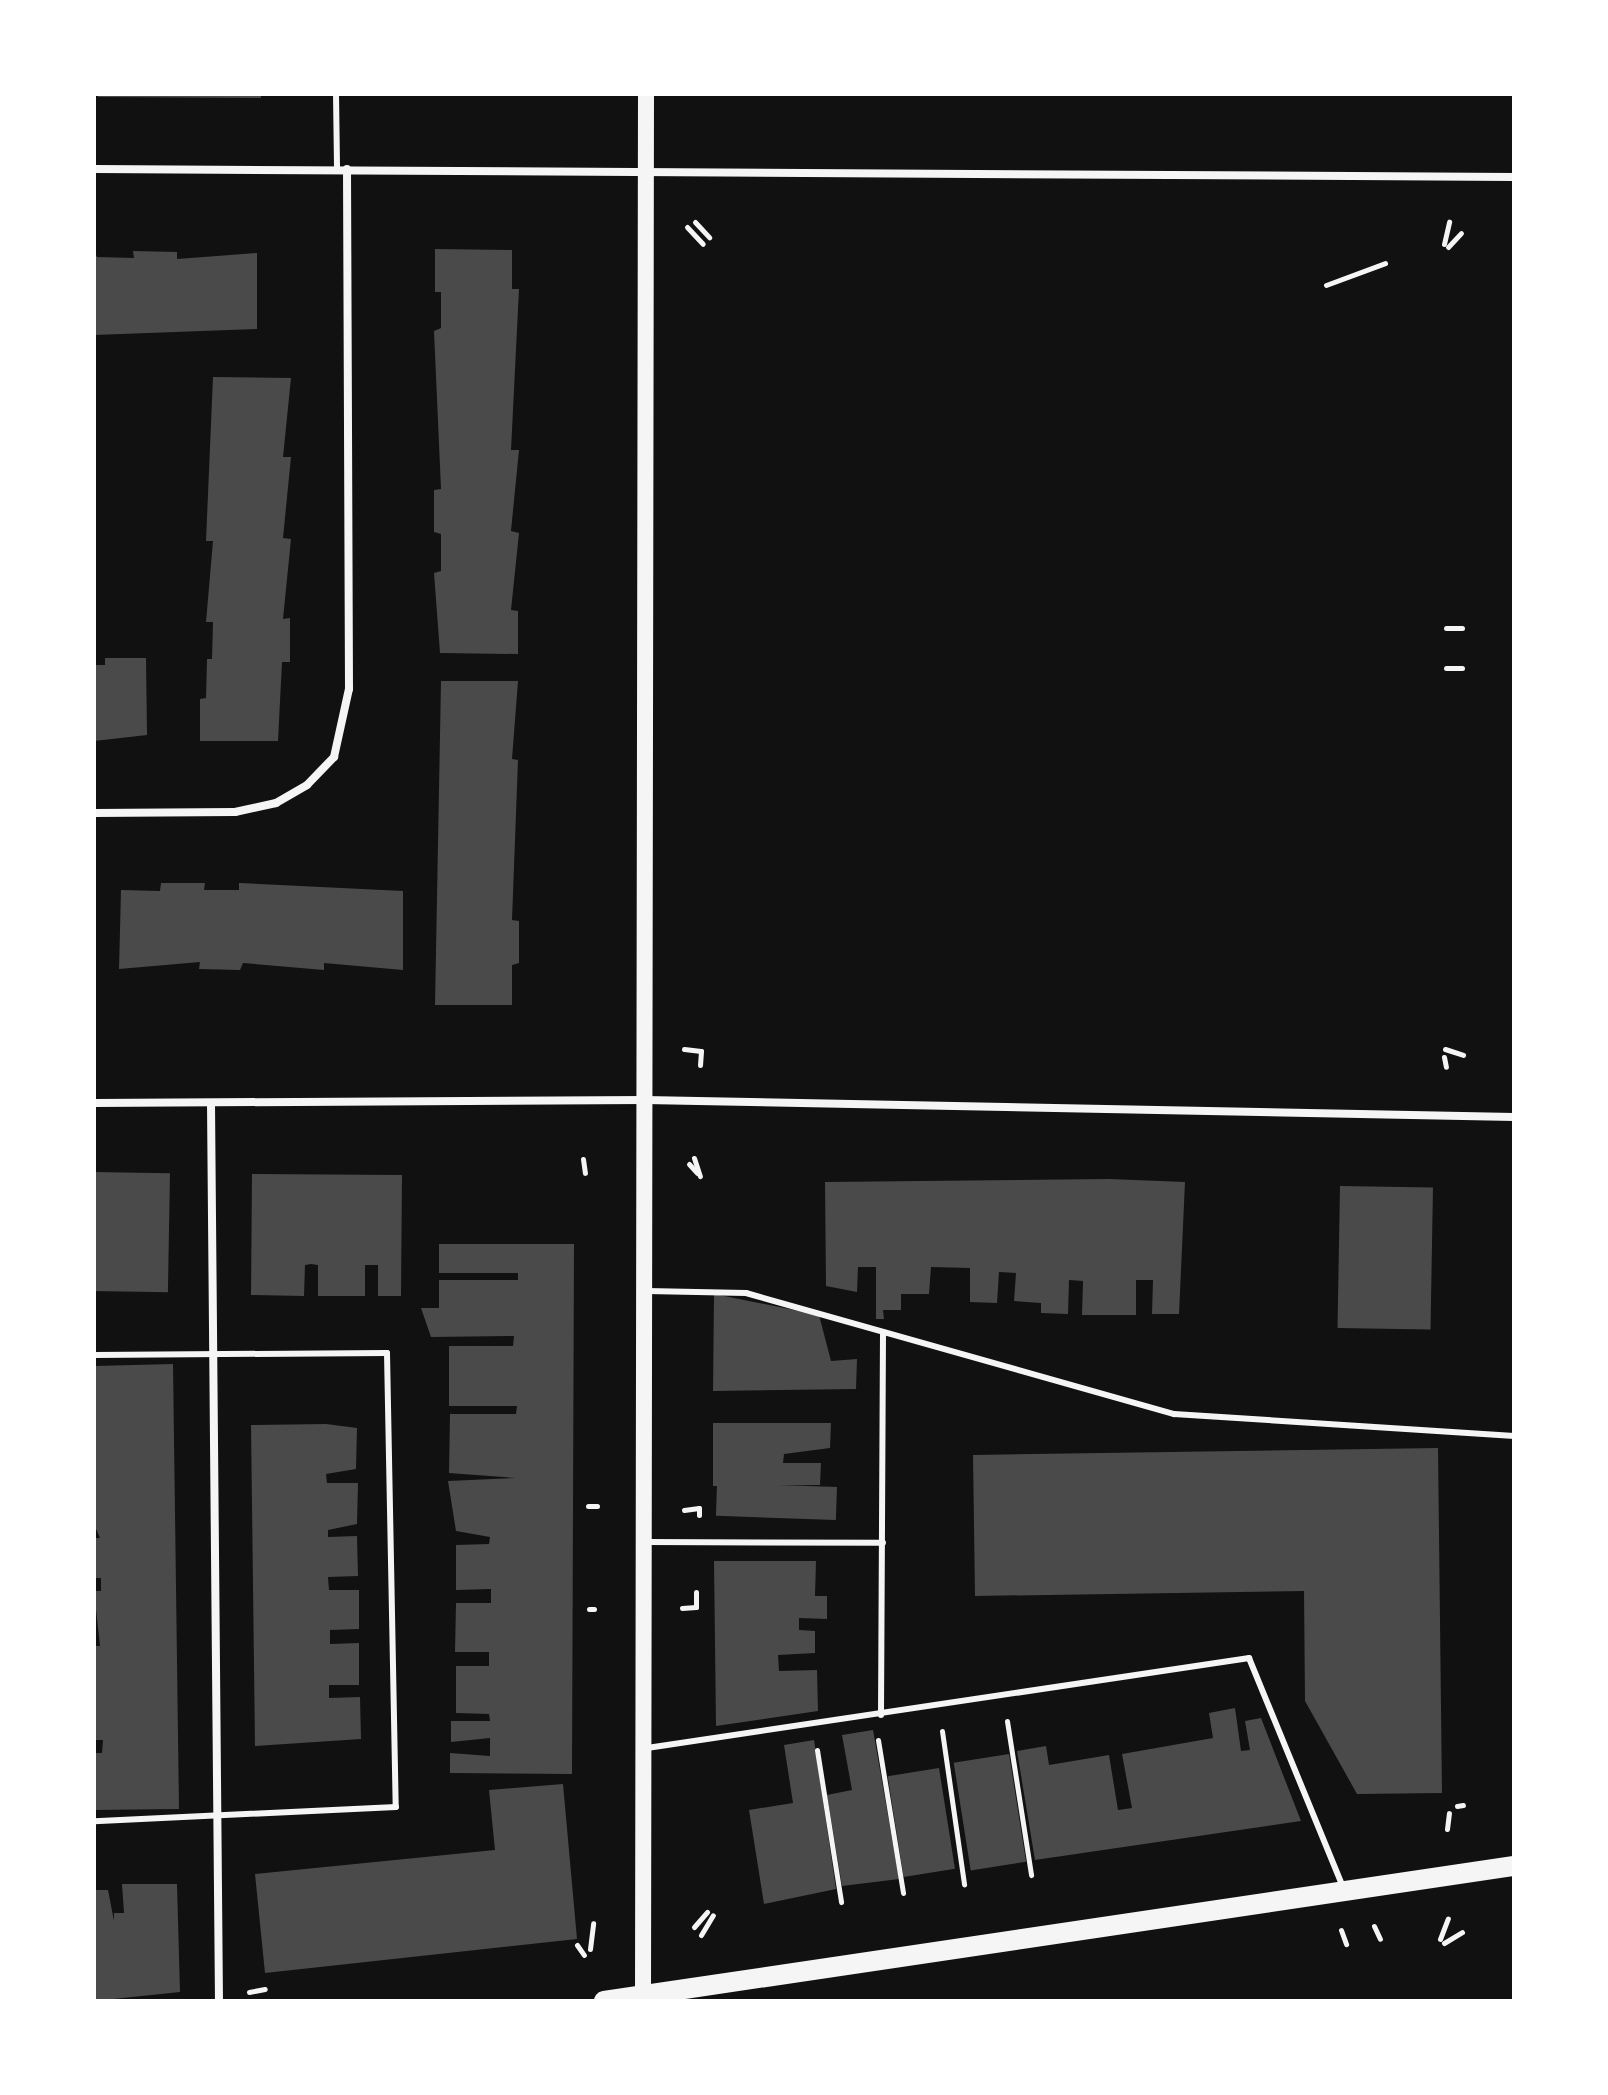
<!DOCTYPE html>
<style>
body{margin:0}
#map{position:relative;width:1608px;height:2095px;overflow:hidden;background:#111;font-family:Rubik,sans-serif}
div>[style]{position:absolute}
.building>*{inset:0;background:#4a4a4a;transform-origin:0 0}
.path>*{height:5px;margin:-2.5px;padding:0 2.5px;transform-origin:2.5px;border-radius:2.5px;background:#f5f5f5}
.service>*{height:6px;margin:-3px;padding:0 3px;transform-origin:3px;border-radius:3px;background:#f5f5f5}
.minor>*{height:8px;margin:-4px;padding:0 4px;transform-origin:4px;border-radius:4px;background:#f5f5f5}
.secondary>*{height:16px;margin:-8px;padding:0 8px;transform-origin:8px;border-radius:8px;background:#f5f5f5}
.primary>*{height:20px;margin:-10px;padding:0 10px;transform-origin:10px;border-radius:10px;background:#f5f5f5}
span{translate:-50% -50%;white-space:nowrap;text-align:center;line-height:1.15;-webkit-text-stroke:8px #fff;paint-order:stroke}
.frame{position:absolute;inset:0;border:96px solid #fff;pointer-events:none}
</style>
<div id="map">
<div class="building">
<div style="clip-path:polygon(98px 94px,261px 94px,261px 98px,98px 97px)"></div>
<div style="clip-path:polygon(435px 249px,512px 250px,512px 289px,519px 289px,511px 450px,519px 450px,511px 531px,519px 533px,511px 610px,518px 611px,518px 654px,440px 653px,434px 573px,441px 571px,441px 534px,434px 532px,434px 490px,441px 489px,434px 331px,441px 328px,441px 292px,435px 292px)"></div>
<div style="clip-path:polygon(94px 251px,97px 257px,134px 258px,133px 251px,177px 252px,177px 259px,257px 253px,257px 329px,94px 335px)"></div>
<div style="clip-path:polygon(213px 377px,291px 378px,283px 457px,291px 457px,283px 538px,291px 539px,283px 619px,290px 618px,290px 662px,282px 662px,278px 741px,200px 741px,200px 699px,206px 698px,207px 659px,212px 659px,213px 622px,206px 622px,213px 541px,206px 541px)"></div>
<div style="clip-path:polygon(105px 658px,146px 658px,147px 735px,94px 741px,94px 665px,105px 665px)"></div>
<div style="clip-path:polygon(441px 681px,518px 681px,512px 759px,518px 760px,512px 920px,519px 921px,519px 963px,512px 965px,512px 1005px,435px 1005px)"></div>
<div style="clip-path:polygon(161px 883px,205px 883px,204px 890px,239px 890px,239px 883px,403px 891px,403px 970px,324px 963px,324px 970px,243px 963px,240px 970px,199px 969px,200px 962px,119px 969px,121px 890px,160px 891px)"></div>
<div style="left:94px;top:1172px;width:76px;height:119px;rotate:1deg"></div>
<div style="clip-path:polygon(252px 1174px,402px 1175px,401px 1296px,378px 1296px,378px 1265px,365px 1265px,365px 1296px,318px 1296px,318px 1265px,311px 1264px,305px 1265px,304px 1296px,251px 1295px)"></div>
<div style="clip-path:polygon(1109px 1179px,1185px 1182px,1179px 1314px,1152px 1314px,1153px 1280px,1136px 1280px,1136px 1315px,1082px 1315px,1083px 1281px,1069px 1280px,1068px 1314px,1041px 1313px,1041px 1303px,1014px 1301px,1016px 1273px,999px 1272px,997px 1303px,970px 1302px,970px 1268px,931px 1267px,929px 1294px,901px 1294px,901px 1310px,883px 1310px,884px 1319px,876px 1319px,876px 1267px,858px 1267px,857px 1292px,826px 1286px,825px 1182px)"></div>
<div style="left:1340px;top:1186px;width:93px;height:142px;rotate:1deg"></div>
<div style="clip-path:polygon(439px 1244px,574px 1244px,572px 1774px,450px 1773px,450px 1753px,490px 1756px,490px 1738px,451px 1742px,451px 1721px,490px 1721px,489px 1714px,456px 1713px,456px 1666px,489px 1666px,489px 1652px,455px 1652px,456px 1603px,491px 1603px,491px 1589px,456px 1590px,456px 1545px,489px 1544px,490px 1537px,456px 1531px,448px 1481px,516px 1478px,449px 1473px,450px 1414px,516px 1414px,517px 1406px,449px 1406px,449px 1346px,513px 1346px,514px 1336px,431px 1337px,421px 1308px,439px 1308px,439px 1280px,518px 1280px,518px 1273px,439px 1273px)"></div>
<div style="clip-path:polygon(714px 1294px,819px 1315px,831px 1361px,857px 1359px,856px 1389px,713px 1391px)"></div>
<div style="clip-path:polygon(173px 1364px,179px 1809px,94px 1810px,94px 1753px,102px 1753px,103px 1740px,94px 1740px,94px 1646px,100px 1646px,94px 1591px,101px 1591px,101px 1578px,94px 1578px,94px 1538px,100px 1538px,94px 1524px,94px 1366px)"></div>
<div style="clip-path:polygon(713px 1423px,831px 1423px,830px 1448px,784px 1454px,783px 1463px,821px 1463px,820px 1485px,713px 1486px)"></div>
<div style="clip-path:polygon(326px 1424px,357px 1428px,356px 1469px,326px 1474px,327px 1483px,358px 1483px,357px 1524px,328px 1530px,328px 1537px,357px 1536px,358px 1576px,328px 1577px,329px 1590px,359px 1590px,359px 1629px,330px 1630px,330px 1644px,359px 1643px,359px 1685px,329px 1685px,329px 1698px,360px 1697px,361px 1739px,255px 1746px,251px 1425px)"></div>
<div style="clip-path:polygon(1438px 1448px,1442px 1793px,1357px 1794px,1305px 1701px,1304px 1591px,975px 1596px,973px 1455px)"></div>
<div style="left:837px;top:1487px;width:33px;height:120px;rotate:92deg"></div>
<div style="clip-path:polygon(714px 1561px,816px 1561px,815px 1596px,827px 1596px,827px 1619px,799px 1618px,799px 1630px,815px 1631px,815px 1653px,778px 1655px,779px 1671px,817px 1670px,818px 1711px,716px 1726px)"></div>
<div style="clip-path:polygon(1235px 1708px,1241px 1751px,1250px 1750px,1245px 1721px,1261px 1718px,1301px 1821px,1035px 1860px,1017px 1751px,1046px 1746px,1049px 1765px,1109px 1755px,1118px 1810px,1132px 1808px,1122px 1754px,1213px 1738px,1209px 1713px)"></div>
<div style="clip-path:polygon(873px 1730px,899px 1879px,842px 1886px,827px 1795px,852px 1790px,842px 1735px)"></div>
<div style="clip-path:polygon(814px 1740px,836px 1889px,764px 1904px,749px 1810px,793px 1803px,784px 1745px)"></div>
<div style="left:1009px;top:1754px;width:109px;height:56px;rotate:81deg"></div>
<div style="left:939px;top:1768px;width:102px;height:52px;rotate:81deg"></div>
<div style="clip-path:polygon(563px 1784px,577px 1939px,265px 1973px,255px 1874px,495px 1850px,489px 1790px)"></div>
<div style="clip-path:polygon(122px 1884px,177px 1884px,180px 1992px,94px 2001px,94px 1890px,108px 1890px,114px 1921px,114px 1913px,124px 1913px)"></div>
</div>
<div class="path">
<div style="left:695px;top:222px;width:21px;rotate:47deg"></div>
<div style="left:687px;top:227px;width:23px;rotate:47deg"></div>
<div style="left:1444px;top:244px;width:23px;rotate:-77deg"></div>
<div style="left:1448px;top:247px;width:19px;rotate:-47deg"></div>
<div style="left:1326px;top:285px;width:63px;rotate:-20.4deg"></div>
<div style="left:1446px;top:628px;width:16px"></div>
<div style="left:1446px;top:668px;width:16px"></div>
<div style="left:684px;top:1049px;width:17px;rotate:7deg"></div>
<div style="left:701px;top:1051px;width:14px;rotate:94deg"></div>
<div style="left:1445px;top:1049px;width:19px;rotate:18deg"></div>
<div style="left:1444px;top:1057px;width:10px;rotate:79deg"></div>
<div style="left:694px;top:1158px;width:19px;rotate:72deg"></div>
<div style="left:583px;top:1159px;width:14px;rotate:82deg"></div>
<div style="left:689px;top:1164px;width:12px;rotate:48deg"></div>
<div style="left:588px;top:1506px;width:9px"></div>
<div style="left:684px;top:1510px;width:15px;rotate:-8deg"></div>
<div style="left:699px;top:1508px;width:7px;rotate:90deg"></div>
<div style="left:682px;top:1608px;width:14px;rotate:-4deg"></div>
<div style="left:696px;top:1607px;width:15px;rotate:-90deg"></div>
<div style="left:589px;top:1609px;width:5px"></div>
<div style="left:1007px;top:1721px;width:156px;rotate:81.1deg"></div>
<div style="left:942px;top:1731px;width:155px;rotate:81.8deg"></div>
<div style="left:878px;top:1740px;width:155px;rotate:80.7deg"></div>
<div style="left:817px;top:1750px;width:154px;rotate:81deg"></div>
<div style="left:1457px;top:1806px;width:6px;rotate:-9deg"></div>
<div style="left:1447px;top:1829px;width:16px;rotate:-83deg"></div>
<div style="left:1374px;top:1926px;width:14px;rotate:65deg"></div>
<div style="left:694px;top:1927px;width:20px;rotate:-49deg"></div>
<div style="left:1341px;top:1930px;width:15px;rotate:70deg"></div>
<div style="left:701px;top:1935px;width:23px;rotate:-59deg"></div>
<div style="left:1440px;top:1939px;width:22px;rotate:-69deg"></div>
<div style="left:1444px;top:1943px;width:21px;rotate:-31deg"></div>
<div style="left:577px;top:1945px;width:12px;rotate:55deg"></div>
<div style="left:590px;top:1949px;width:26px;rotate:-83deg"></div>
<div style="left:249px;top:1992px;width:16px;rotate:-11deg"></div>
</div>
<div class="service">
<div style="left:336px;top:94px;width:75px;rotate:89.2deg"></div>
<div style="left:647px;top:1291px;width:99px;rotate:1.2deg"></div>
<div style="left:746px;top:1293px;width:445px;rotate:15.8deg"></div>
<div style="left:1174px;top:1414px;width:341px;rotate:3.7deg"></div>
<div style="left:94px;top:1355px;width:293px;rotate:-0.4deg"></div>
<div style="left:387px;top:1353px;width:454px;rotate:88.9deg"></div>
<div style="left:396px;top:1807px;width:302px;rotate:177.3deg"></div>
<div style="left:646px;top:1542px;width:237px;rotate:0.2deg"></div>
<div style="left:881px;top:1715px;width:383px;rotate:-89.7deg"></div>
<div style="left:647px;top:1748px;width:609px;rotate:-8.5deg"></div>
<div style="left:1249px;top:1658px;width:248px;rotate:67.7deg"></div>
</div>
<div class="minor">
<div style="left:94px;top:169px;width:1420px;rotate:0.32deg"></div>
<div style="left:94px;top:813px;width:141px;rotate:-0.4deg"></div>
<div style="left:235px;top:812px;width:42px;rotate:-12.4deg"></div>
<div style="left:276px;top:803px;width:36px;rotate:-30deg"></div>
<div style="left:307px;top:785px;width:39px;rotate:-46deg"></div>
<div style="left:334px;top:757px;width:70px;rotate:-77.6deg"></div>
<div style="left:349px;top:689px;width:520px;rotate:-90.22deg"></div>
<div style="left:94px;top:1103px;width:551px;rotate:-0.31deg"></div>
<div style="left:645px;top:1100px;width:869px;rotate:1.12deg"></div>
<div style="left:211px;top:1104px;width:897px;rotate:89.49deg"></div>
</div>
<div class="secondary">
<div style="left:643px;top:2001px;width:1907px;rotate:-89.91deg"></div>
</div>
<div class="primary">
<div style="left:604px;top:2001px;width:920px;rotate:-8.44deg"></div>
</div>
<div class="frame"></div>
</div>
